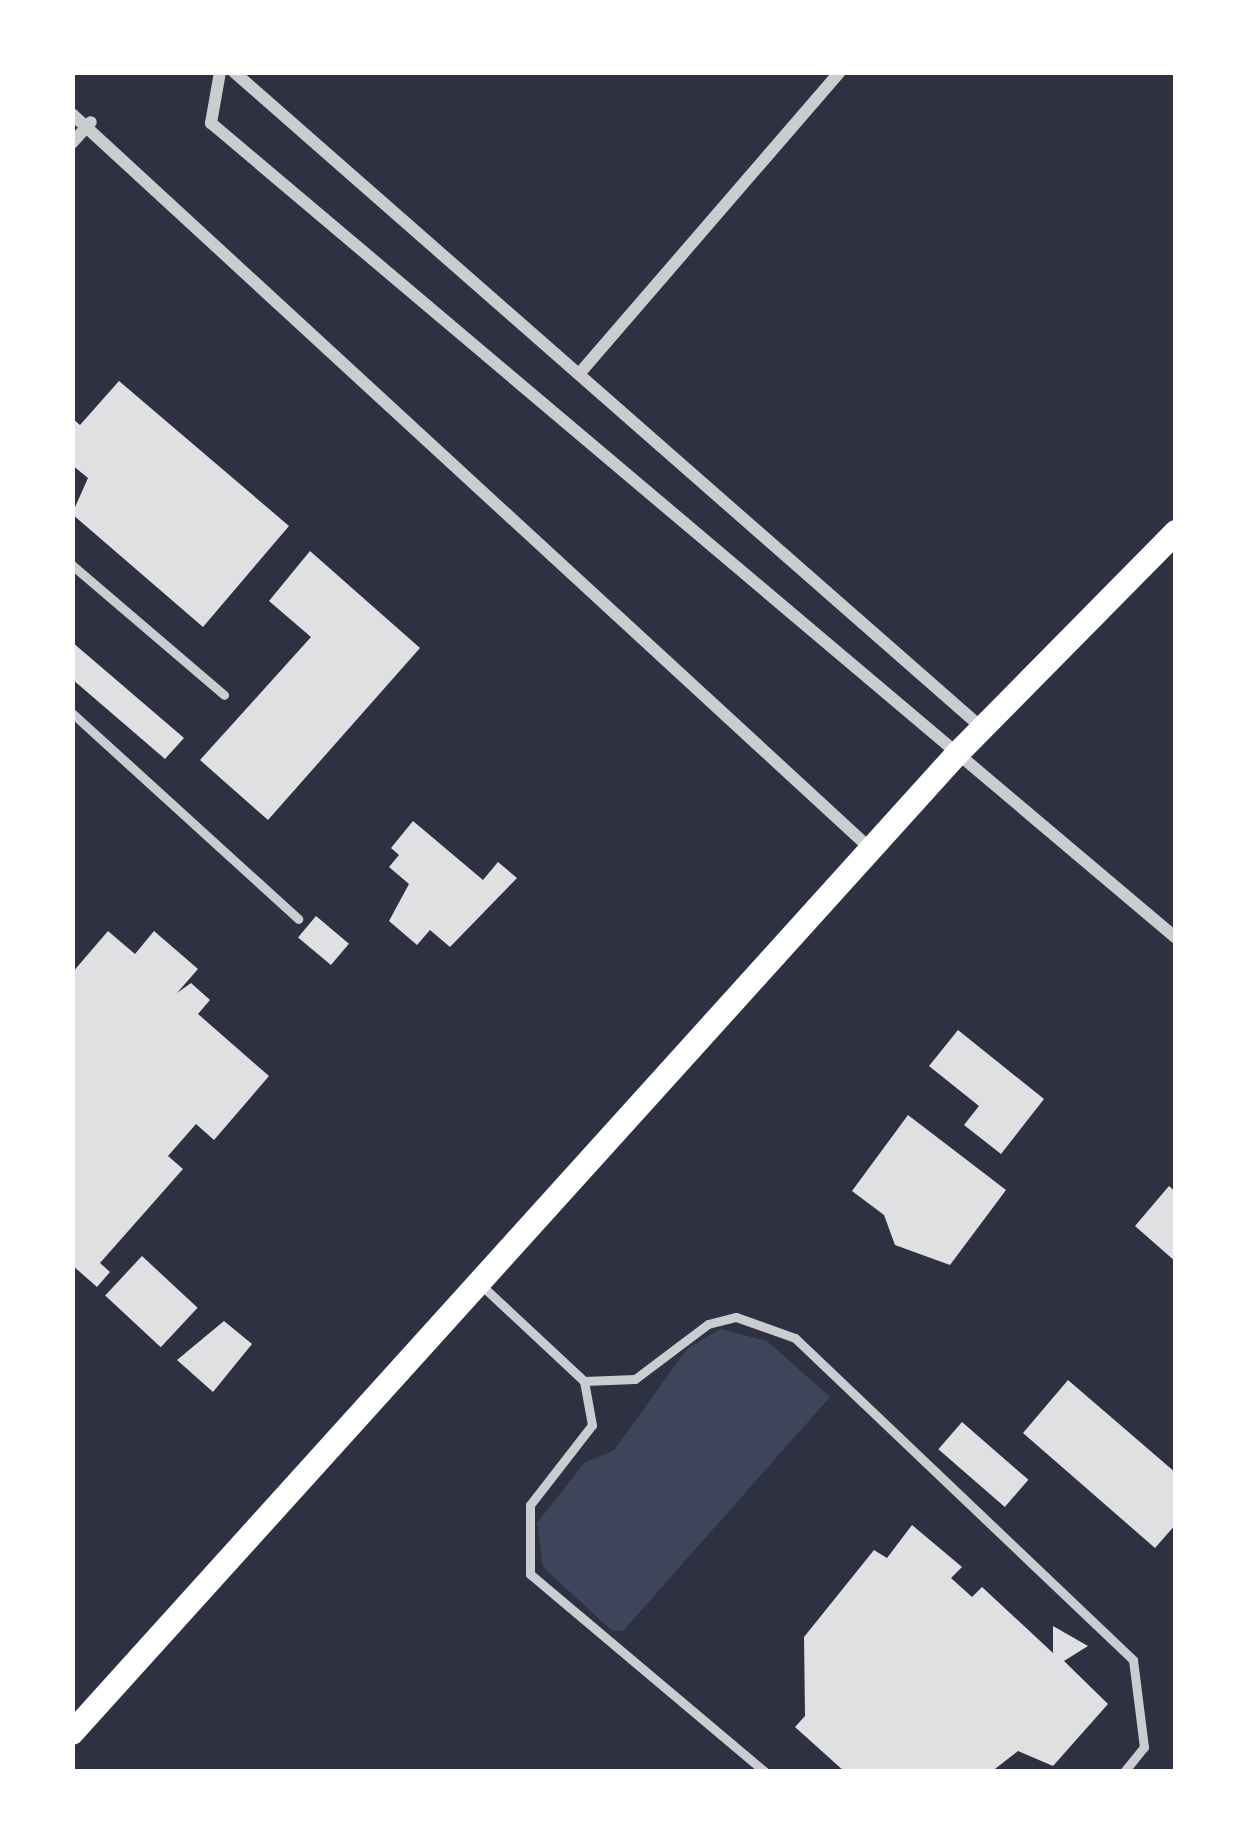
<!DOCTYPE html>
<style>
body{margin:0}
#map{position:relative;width:1248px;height:1844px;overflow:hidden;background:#2d3142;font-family:"Sofia Sans Condensed",sans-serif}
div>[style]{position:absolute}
.green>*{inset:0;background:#3c4559}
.building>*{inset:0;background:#e0e0e3;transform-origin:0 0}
.service>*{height:9px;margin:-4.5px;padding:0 4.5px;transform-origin:4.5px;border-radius:4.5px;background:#caccd0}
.minor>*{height:12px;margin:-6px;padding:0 6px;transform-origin:6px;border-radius:6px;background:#caccd0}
.secondary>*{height:24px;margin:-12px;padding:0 12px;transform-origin:12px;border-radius:12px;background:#fff}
span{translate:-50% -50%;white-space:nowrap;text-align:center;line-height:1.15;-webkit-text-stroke:9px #fff;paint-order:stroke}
.frame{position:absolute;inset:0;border:75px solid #fff;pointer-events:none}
</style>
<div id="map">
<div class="green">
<div style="clip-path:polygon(720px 1329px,767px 1341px,830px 1397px,623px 1631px,611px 1630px,543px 1567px,537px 1523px,584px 1463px,614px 1450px,687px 1349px)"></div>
</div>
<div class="building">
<div style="clip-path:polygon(119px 381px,289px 526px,203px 627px,72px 514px,88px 478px,72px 465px,72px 418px,80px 425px)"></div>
<div style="clip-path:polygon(310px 551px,420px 648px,268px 820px,200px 760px,311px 637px,269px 601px)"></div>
<div style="clip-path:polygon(72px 642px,184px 738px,165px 759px,72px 679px)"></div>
<div style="clip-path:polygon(413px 821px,483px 880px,498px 862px,517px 878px,450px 947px,430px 930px,417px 945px,389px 921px,409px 884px,389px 867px,399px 855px,391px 848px)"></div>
<div style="left:316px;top:916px;width:43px;height:28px;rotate:40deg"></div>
<div style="clip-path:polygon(108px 931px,135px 954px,154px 931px,198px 969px,177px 993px,191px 983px,210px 1000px,198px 1014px,269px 1076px,214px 1140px,196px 1124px,168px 1156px,183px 1169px,100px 1263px,110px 1272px,97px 1287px,72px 1265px,72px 973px)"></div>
<div style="clip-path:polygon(958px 1030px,1044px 1099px,1001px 1154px,964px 1125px,979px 1106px,929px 1066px)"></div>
<div style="clip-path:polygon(908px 1115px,1006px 1190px,950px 1265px,895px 1245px,884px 1215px,852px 1191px)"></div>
<div style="clip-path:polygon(1169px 1186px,1176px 1192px,1176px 1262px,1135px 1226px)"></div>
<div style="left:142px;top:1256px;width:76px;height:54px;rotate:43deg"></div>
<div style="clip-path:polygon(224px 1321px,252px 1344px,213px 1392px,177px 1360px)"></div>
<div style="clip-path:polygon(1068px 1380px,1176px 1473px,1176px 1524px,1155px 1548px,1023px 1433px)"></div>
<div style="left:962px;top:1422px;width:88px;height:36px;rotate:41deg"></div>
<div style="clip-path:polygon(912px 1525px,962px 1567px,951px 1578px,972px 1597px,982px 1587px,1053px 1653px,1053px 1626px,1088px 1646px,1064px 1661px,1108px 1704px,1053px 1766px,1018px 1751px,991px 1772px,845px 1772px,795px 1727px,805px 1716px,804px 1637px,874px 1550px,887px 1558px)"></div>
</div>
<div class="service">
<div style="left:72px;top:565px;width:200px;rotate:40.5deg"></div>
<div style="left:72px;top:713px;width:306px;rotate:42.3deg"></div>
<div style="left:480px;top:1284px;width:142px;rotate:43deg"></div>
<div style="left:584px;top:1381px;width:45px;rotate:79.7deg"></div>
<div style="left:592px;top:1425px;width:101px;rotate:127.8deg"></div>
<div style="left:530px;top:1505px;width:69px;rotate:90deg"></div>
<div style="left:530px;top:1574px;width:307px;rotate:40.1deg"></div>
<div style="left:584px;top:1381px;width:51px;rotate:-2.2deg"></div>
<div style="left:635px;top:1379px;width:91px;rotate:-37deg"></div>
<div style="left:708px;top:1324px;width:29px;rotate:-14deg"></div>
<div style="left:736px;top:1317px;width:63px;rotate:19.6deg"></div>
<div style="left:795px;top:1338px;width:467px;rotate:43.6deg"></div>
<div style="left:1133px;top:1660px;width:88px;rotate:82.8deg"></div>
<div style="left:1144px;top:1747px;width:32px;rotate:129deg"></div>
</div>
<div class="minor">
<div style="left:220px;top:72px;width:52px;rotate:100deg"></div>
<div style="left:211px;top:123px;width:1263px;rotate:40.18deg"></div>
<div style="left:234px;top:72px;width:995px;rotate:41.25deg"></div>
<div style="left:72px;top:114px;width:1090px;rotate:42.62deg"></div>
<div style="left:72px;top:143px;width:28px;rotate:-48deg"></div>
<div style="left:579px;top:374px;width:399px;rotate:-49.2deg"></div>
</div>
<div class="secondary">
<div style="left:72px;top:1733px;width:1317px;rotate:-47.89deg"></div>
<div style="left:955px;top:756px;width:315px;rotate:-45.4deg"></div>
</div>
<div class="frame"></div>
</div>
